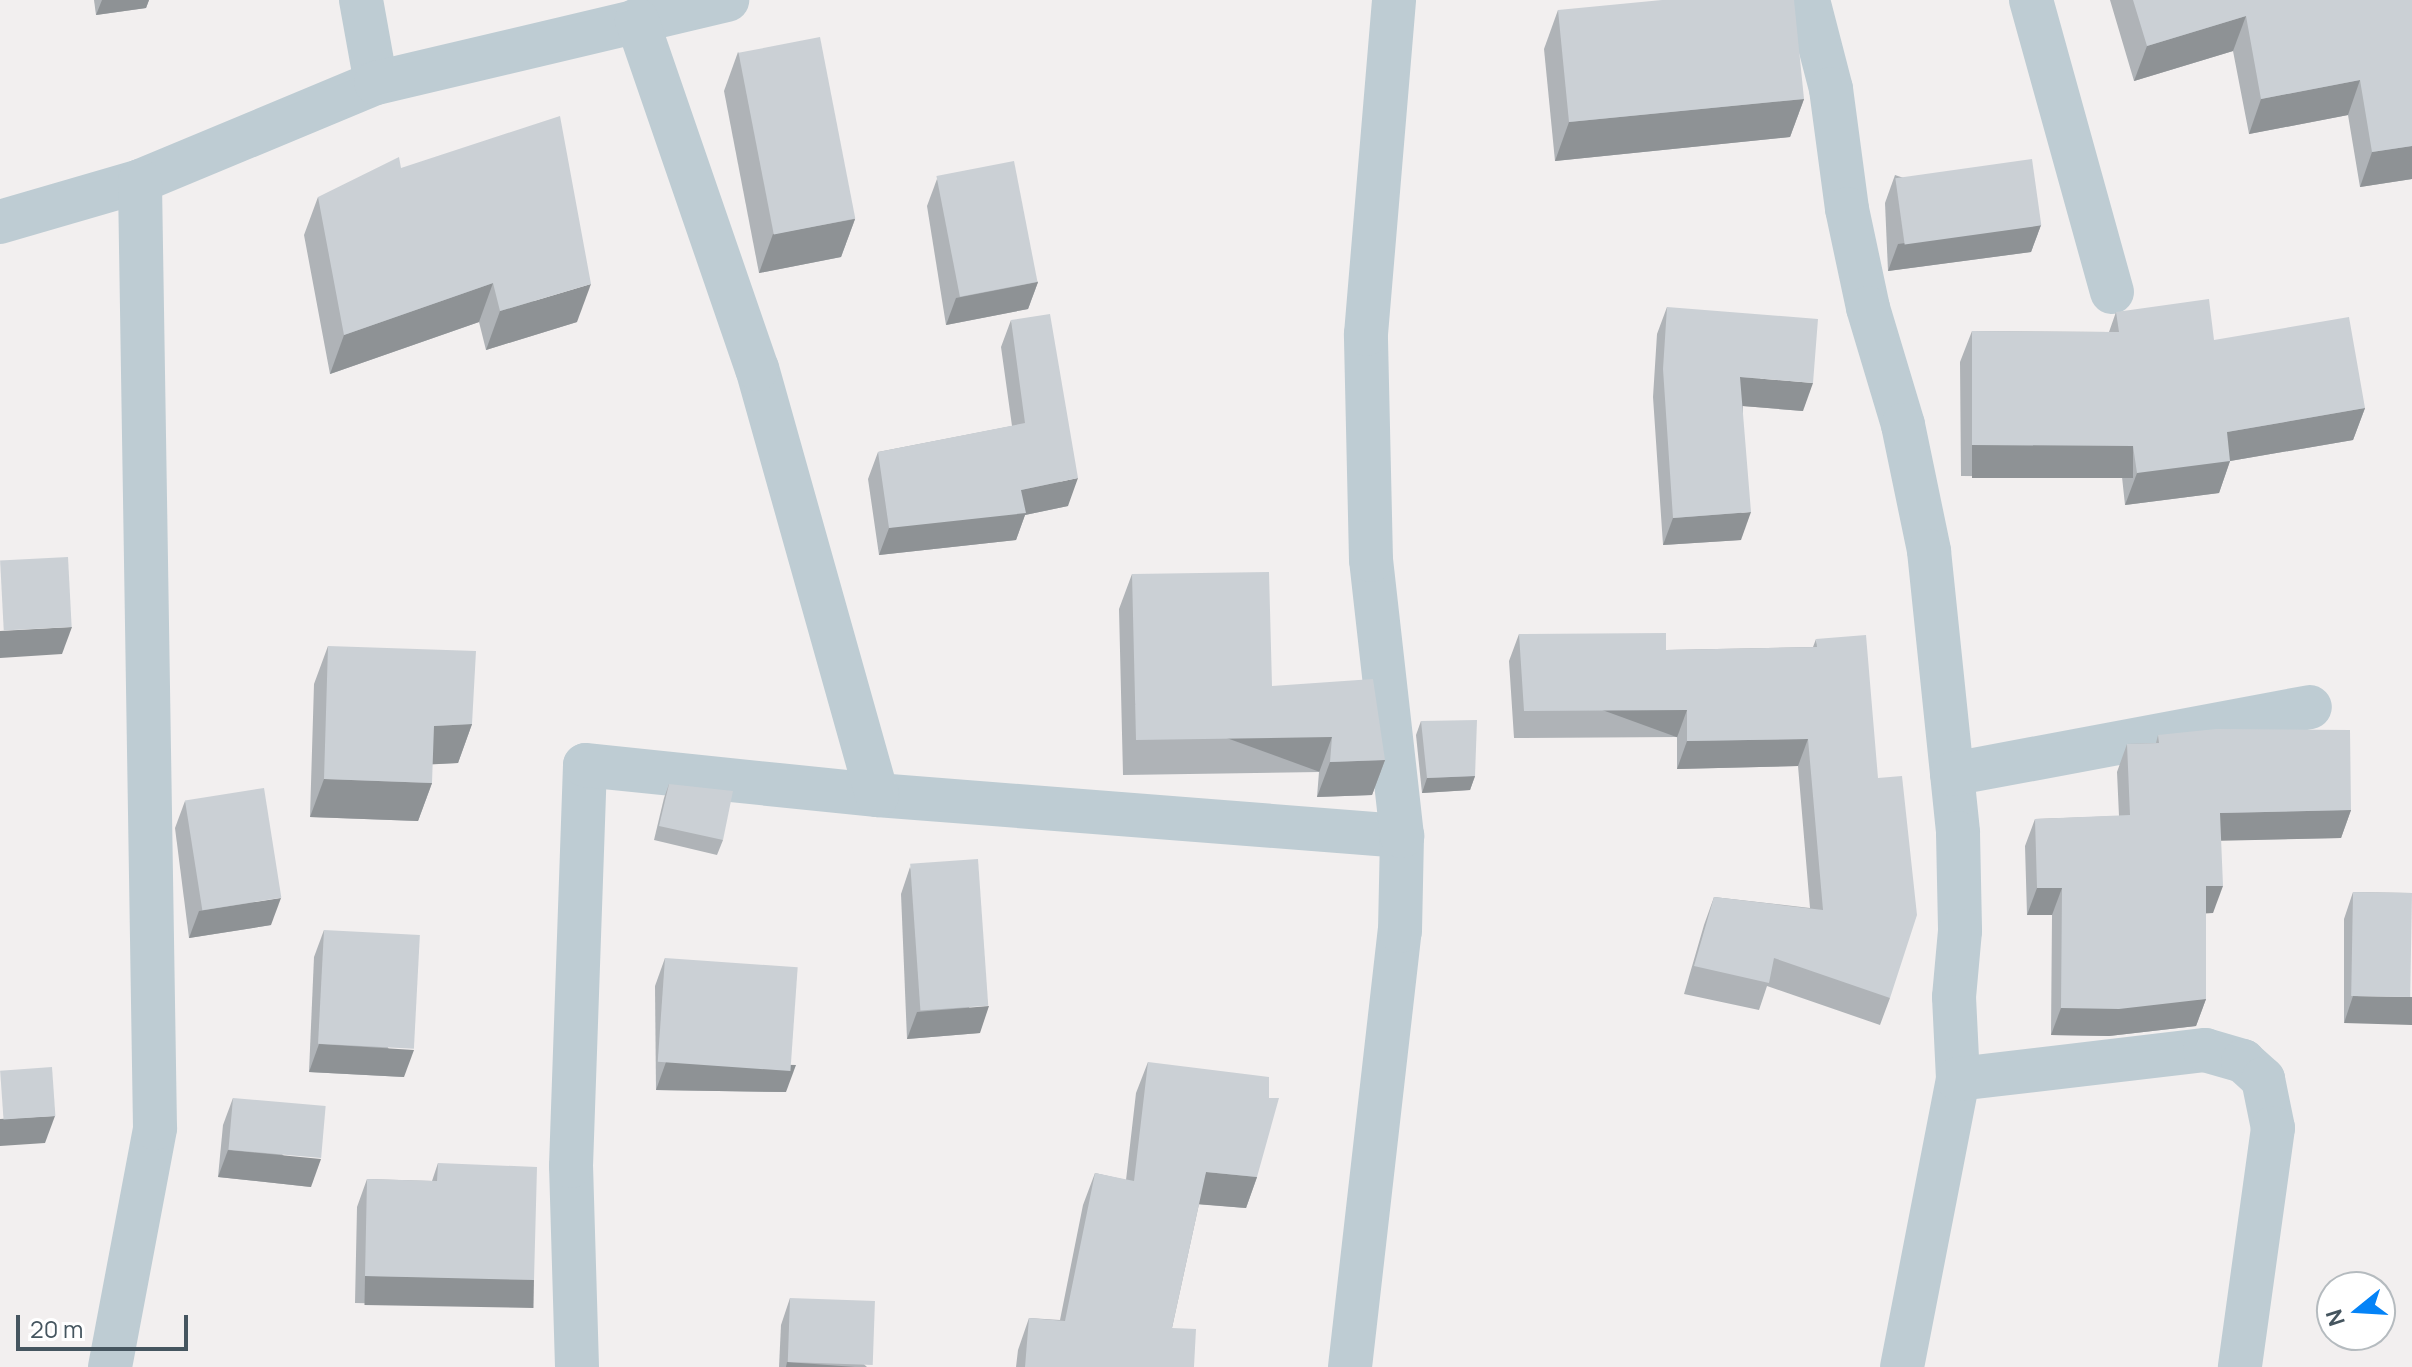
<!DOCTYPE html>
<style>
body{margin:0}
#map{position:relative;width:2412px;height:1367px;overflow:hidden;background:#f2efef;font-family:Manrope,sans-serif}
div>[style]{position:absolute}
.minor>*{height:44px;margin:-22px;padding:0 22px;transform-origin:22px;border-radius:22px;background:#beccd3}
.wall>*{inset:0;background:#afb3b7}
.shaded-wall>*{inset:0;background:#8e9295;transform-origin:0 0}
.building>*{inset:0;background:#cbd0d5;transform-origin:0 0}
span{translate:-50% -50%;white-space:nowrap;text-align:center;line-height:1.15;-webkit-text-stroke:6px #fff;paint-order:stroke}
.north{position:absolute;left:2316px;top:1271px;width:80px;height:80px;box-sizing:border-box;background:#fff;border:2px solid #b5bbbf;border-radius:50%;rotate:252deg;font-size:22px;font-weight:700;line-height:32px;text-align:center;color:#45555f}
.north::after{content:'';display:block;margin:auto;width:28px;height:36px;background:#0483f7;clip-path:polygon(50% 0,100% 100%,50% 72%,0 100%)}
.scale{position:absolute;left:16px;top:1315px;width:172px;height:36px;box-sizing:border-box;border:4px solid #45555f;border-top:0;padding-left:10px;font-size:24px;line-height:28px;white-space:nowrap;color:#45555f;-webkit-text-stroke:6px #fff;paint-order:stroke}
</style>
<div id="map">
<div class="minor">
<div style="left:361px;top:0;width:84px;rotate:79.8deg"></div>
<div style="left:1808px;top:0;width:92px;rotate:75.5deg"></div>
<div style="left:1831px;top:89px;width:121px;rotate:82.4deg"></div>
<div style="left:1847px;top:209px;width:101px;rotate:78deg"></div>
<div style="left:1868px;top:308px;width:122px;rotate:73.3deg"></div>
<div style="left:1903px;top:425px;width:129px;rotate:78.3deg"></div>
<div style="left:1929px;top:551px;width:283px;rotate:84.1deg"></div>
<div style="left:1958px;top:833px;width:98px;rotate:88.8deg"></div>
<div style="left:1960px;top:931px;width:66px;rotate:95.2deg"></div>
<div style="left:1954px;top:997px;width:82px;rotate:87.2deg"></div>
<div style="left:1958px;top:1079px;width:293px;rotate:101deg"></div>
<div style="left:2031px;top:0;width:303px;rotate:74.5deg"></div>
<div style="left:0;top:222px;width:146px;rotate:-16.3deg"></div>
<div style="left:140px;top:181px;width:256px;rotate:-22.6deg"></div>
<div style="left:376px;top:83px;width:361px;rotate:-13.3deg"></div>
<div style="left:1952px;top:774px;width:364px;rotate:-10.6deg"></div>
<div style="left:877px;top:795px;width:527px;rotate:4.47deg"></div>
<div style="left:1958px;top:1079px;width:249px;rotate:-6.7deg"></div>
<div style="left:2205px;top:1050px;width:40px;rotate:16deg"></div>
<div style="left:2243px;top:1061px;width:27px;rotate:42deg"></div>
<div style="left:2263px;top:1079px;width:50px;rotate:78.5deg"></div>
<div style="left:2273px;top:1128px;width:241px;rotate:97.9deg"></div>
<div style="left:110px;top:1367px;width:243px;rotate:-79.3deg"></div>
<div style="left:155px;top:1128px;width:947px;rotate:-90.91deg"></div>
<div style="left:577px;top:1367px;width:201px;rotate:-91.7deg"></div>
<div style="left:571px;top:1166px;width:401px;rotate:-88deg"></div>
<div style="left:585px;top:765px;width:294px;rotate:5.9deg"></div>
<div style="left:877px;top:795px;width:443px;rotate:-105.7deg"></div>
<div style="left:757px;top:369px;width:369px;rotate:-109deg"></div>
<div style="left:1350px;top:1367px;width:439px;rotate:-83.5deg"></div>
<div style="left:1400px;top:931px;width:95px;rotate:-88.8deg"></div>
<div style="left:1402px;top:836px;width:278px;rotate:-96.4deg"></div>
<div style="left:1371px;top:560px;width:226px;rotate:-91.3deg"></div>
<div style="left:1366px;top:334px;width:335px;rotate:-85.2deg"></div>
</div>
<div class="wall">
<div style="clip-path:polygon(94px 0,149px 0,146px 8px,96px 15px)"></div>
<div style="clip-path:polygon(2110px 0,2412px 0,2412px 179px,2360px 187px,2348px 115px,2249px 134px,2233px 51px,2134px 81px)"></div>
<div style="clip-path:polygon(1558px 10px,1804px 99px,1790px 137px,1555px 161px,1544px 49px)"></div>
<div style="clip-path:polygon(738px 52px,855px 219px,841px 257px,759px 273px,724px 91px)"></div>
<div style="clip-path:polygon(1895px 175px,2041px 225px,2031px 252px,1888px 271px,1885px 203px)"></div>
<div style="clip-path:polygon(937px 179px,1038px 282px,1028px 309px,946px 325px,927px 206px)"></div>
<div style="clip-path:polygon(318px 197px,577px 322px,486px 350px,479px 322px,330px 374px,304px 235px)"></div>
<div style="clip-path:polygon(1667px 307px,1803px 411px,1743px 406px,1741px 540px,1663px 545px,1653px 397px,1657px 334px)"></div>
<div style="clip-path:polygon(2116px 312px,2214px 340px,2365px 408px,2353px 440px,2230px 461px,2219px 493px,2125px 505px,2122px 477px,1961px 476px,1960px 362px,1972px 331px,2109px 332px)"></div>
<div style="clip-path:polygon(1011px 320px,1068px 506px,1025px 515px,1016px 540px,879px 555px,868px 479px,878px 452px,1012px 426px,1001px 347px)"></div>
<div style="clip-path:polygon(1132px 574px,1272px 686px,1385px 760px,1372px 795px,1317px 797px,1319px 772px,1123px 775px,1119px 609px)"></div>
<div style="clip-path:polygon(1519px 634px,1666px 650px,1813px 647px,1816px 639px,1890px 998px,1880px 1025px,1767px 986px,1759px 1010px,1684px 994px,1704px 925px,1714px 897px,1810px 908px,1798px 766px,1677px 769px,1677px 737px,1514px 738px,1509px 661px)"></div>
<div style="clip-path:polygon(328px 646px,472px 724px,458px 763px,432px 764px,432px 783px,418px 821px,310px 817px,314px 684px)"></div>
<div style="clip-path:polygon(1421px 721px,1475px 776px,1470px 790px,1422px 793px,1416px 735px)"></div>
<div style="clip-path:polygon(2158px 735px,2351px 810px,2341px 838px,2221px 840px,2213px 913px,2206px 913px,2206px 999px,2196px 1026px,2109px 1036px,2051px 1035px,2052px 915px,2027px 915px,2025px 846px,2035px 819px,2119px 816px,2117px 772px,2127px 744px,2156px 743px)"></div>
<div style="clip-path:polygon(669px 784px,723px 840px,717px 855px,654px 840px,664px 798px)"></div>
<div style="clip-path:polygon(185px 801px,271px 925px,189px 938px,175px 828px)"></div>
<div style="clip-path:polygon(910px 867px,980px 1033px,907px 1039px,901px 894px)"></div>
<div style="clip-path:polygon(2353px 892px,2412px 893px,2344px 1023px,2344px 919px)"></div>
<div style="clip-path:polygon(324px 930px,404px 1077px,309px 1072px,314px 957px)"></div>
<div style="clip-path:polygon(665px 958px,786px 1092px,656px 1090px,655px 986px)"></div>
<div style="clip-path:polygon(1148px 1062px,1257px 1177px,1246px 1208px,1199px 1204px,1172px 1328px,1194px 1367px,1016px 1367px,1018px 1350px,1029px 1318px,1060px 1320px,1083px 1205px,1095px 1173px,1126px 1180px,1136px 1093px)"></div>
<div style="clip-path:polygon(233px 1098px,311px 1187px,218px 1177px,223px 1125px)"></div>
<div style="clip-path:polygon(438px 1163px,524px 1307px,355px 1303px,357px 1207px,367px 1179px,432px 1181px)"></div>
<div style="clip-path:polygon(790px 1298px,867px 1367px,779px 1367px,781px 1325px)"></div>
</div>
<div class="shaded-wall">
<div style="clip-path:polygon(102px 0,149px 0,146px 8px,96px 15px)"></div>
<div style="clip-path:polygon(2246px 16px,2233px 51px,2134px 81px,2147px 46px)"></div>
<div style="clip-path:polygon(2360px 80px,2348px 115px,2249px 134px,2261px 99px)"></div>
<div style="clip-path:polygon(1804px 99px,1790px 137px,1555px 161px,1569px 122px)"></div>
<div style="clip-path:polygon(2412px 146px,2412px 179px,2360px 187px,2372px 152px)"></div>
<div style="clip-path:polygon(855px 219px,841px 257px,759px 273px,773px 234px)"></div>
<div style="clip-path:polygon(2041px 225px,2031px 252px,1888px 271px,1898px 244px)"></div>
<div style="clip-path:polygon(1038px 282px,1028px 309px,946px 325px,956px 298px)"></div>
<div style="clip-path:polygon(493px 283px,479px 322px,330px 374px,344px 335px)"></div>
<div style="clip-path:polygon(591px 284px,577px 322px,486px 350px,500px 311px)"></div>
<div style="clip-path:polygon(1740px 377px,1813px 383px,1803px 411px,1730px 405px)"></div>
<div style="clip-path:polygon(2365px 408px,2353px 440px,2230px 461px,2219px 493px,2125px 505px,2137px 473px,2227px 432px)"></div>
<div style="left:1972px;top:445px;width:161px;height:33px"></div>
<div style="clip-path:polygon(1078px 478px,1068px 506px,1025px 515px,1016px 540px,879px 555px,889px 528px,1021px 490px)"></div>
<div style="clip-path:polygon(1751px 512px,1741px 540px,1663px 545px,1673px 518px)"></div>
<div style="clip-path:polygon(72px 627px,62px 654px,0 658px,0 631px)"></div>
<div style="left:1687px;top:710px;width:29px;height:163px;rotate:110deg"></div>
<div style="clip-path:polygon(472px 724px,458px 763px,420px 765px,434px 726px)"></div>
<div style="left:1332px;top:737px;width:37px;height:196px;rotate:110deg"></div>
<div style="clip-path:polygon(1808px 739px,1798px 766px,1677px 769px,1687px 741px)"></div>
<div style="clip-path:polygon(1385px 760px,1372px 795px,1317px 797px,1330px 762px)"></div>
<div style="clip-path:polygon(1475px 776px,1470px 790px,1422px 793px,1427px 778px)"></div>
<div style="clip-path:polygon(324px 779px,432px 783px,418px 821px,310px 817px)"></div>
<div style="clip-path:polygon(2351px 810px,2341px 838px,2210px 841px,2220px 813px)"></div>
<div style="clip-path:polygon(2206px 886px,2223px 886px,2213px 913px,2196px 914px)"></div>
<div style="clip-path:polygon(2037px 888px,2062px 888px,2052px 915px,2027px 915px)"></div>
<div style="clip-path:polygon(281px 898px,271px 925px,189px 938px,199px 911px)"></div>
<div style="clip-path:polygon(2353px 996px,2412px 997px,2412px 1025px,2344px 1023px)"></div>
<div style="clip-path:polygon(2206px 999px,2196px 1026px,2109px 1036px,2051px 1035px,2061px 1008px)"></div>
<div style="clip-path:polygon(989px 1006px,980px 1033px,907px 1039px,917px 1012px)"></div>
<div style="clip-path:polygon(319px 1044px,414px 1050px,404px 1077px,309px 1072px)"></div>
<div style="clip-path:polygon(666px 1062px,796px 1065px,786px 1092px,656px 1090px)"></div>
<div style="clip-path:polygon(55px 1116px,45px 1143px,0 1146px,0 1119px)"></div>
<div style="clip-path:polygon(228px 1150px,321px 1159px,311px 1187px,218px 1177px)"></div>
<div style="clip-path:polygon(1206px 1172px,1257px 1177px,1246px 1208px,1195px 1204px)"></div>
<div style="left:365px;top:1276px;width:169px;height:29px;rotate:1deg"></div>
<div style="clip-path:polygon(787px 1362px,855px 1367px,786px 1367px)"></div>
</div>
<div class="building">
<div style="clip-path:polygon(1662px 0,1794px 0,1804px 99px,1569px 122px,1558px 10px)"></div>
<div style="clip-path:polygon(2133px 0,2412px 0,2412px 146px,2372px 152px,2360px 80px,2261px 99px,2246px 16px,2147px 46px)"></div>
<div style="left:820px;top:37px;width:185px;height:83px;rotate:79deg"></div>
<div style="clip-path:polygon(560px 116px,591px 284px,500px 311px,493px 283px,344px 335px,318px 197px,399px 157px,401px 168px)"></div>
<div style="left:2032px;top:159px;width:67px;height:138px;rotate:82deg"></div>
<div style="left:1014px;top:161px;width:123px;height:79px;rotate:79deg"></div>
<div style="clip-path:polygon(2209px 299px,2214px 340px,2349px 317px,2365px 408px,2227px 432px,2230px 461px,2137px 473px,2133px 446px,1972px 445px,1972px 331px,2119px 332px,2116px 312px)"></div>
<div style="clip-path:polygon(1667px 307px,1818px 319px,1813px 383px,1740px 377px,1751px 512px,1673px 518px,1663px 369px)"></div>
<div style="clip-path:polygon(1050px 314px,1078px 478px,1021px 490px,1026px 513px,889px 528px,878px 452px,1025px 423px,1011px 320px)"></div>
<div style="left:68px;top:557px;width:70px;height:68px;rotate:87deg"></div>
<div style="clip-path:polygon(1269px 572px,1272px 686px,1373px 679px,1385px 760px,1330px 762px,1332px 737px,1136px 740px,1132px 574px)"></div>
<div style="clip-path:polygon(1666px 633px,1666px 650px,1817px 647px,1816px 639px,1866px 635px,1878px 778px,1902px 776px,1917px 915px,1890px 998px,1774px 958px,1769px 983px,1694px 966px,1714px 897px,1823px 910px,1808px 739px,1687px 741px,1687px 710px,1524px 711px,1519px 634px)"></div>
<div style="clip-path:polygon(328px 646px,476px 651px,472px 724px,434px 726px,432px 783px,324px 779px)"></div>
<div style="clip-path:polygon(1477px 720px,1475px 776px,1427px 778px,1421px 721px)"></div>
<div style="clip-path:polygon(2216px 729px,2350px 730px,2351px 810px,2220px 813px,2223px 886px,2206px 886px,2206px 999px,2119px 1009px,2061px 1008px,2062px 888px,2037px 888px,2035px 819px,2130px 815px,2127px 744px,2159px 743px,2158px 735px)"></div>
<div style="clip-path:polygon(669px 784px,733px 791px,723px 840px,659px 826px)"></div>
<div style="left:264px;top:788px;width:111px;height:80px;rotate:81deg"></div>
<div style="left:978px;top:859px;width:147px;height:68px;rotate:86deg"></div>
<div style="left:2353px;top:892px;width:59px;height:104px;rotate:1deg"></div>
<div style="left:324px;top:930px;width:96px;height:114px;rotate:3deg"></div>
<div style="left:665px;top:958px;width:133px;height:104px;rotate:4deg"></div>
<div style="clip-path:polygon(1148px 1062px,1269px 1077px,1269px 1098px,1279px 1098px,1257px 1177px,1206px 1172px,1172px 1328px,1196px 1329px,1194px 1367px,1025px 1367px,1029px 1318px,1065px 1321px,1095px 1173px,1134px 1181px)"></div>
<div style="left:52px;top:1067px;width:49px;height:52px;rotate:86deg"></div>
<div style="left:233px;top:1098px;width:93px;height:52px;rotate:5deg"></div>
<div style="clip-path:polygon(438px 1163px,537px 1167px,534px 1280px,365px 1276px,367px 1179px,437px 1181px)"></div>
<div style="left:790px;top:1298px;width:85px;height:64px;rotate:2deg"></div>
</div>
<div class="north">N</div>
<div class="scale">20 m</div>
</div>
